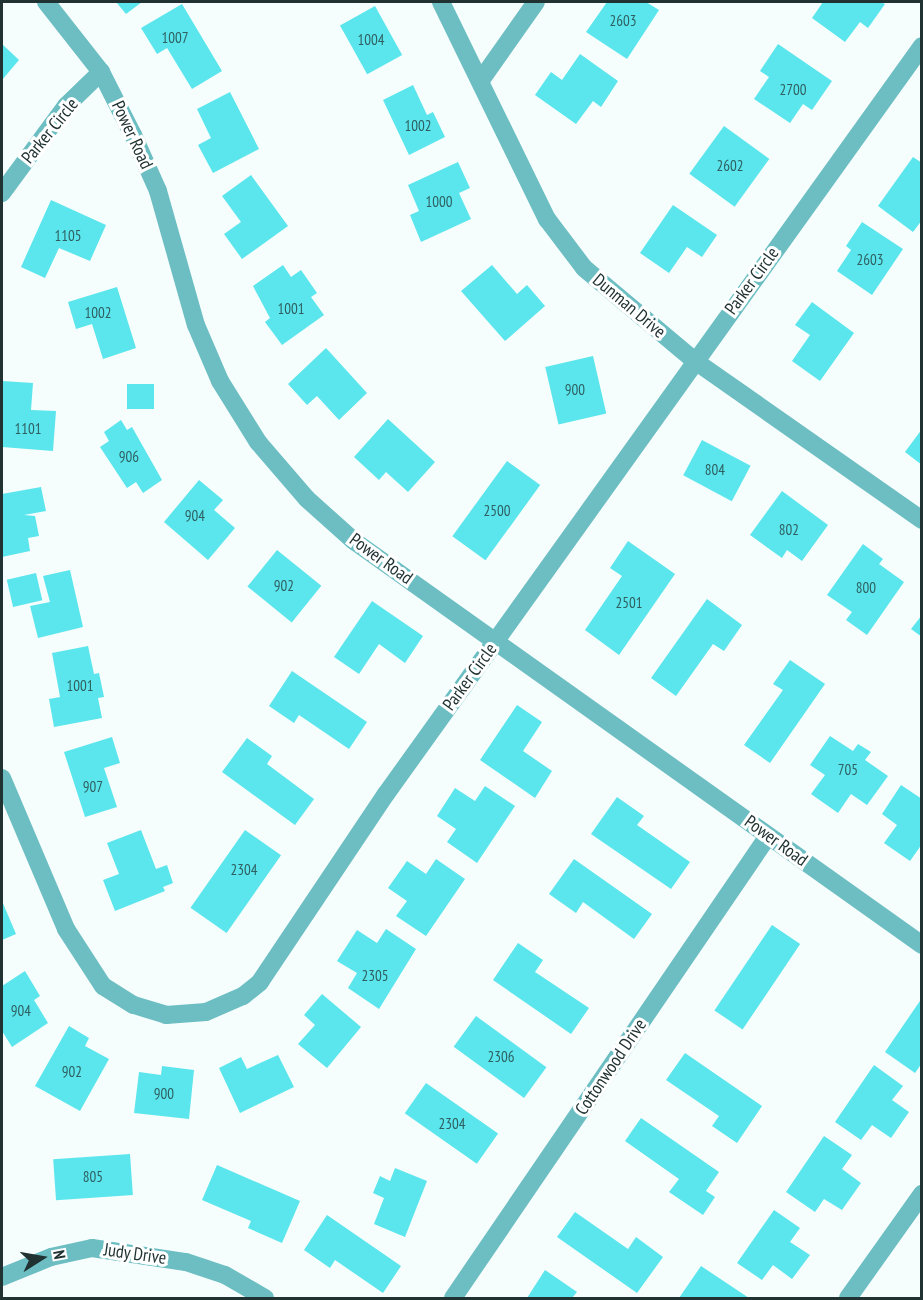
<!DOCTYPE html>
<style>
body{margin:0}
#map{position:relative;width:923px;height:1300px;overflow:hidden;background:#f5fdfd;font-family:"PT Sans Narrow",sans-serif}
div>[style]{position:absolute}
.building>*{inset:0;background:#5ae6ec;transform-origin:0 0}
.minor>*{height:18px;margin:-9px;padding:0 9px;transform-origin:9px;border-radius:9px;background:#6cbec2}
span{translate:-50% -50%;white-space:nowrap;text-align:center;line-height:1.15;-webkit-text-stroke:6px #fff;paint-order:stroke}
.number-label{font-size:15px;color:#2f5f61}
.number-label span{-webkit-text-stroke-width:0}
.street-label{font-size:18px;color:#213233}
.frame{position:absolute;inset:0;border:3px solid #213233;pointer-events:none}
.north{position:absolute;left:12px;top:1228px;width:60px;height:60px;-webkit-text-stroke:4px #fff;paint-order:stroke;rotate:79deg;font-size:16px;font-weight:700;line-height:24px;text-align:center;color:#213233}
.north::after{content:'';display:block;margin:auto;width:21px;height:27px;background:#213233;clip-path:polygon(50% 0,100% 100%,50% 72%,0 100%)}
</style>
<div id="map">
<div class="building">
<div style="clip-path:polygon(116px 2px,142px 2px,126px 14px)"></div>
<div style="clip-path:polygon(607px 2px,646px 2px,659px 10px,627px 59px,586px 32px)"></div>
<div style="clip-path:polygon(823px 2px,881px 2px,885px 4px,868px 28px,860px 22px,845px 42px,812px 18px)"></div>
<div style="clip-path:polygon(182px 4px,222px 71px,192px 89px,167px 48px,157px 54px,141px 28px)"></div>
<div style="left:375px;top:6px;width:56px;height:40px;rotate:61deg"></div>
<div style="clip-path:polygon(2px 44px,19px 60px,2px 80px)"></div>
<div style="clip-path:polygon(778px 44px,832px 81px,812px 110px,803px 104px,790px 123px,754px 99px,769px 77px,760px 71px)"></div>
<div style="clip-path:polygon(580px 54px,618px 81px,601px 107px,593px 101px,576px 124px,535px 95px,551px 72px,562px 80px)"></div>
<div style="clip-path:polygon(413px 85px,427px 115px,433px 112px,445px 137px,409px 155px,383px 100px)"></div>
<div style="clip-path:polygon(230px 92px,259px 149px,213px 173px,198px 145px,211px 138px,197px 109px)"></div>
<div style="left:724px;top:126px;width:56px;height:59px;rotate:36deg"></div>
<div style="clip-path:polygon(913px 157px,922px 163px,922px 220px,913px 232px,878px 206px)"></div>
<div style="clip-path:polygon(458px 162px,470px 188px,459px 193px,471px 219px,421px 242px,410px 215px,419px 211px,408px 185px)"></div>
<div style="clip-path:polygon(251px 175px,288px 226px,242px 259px,224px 234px,241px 222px,222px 196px)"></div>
<div style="clip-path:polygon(51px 200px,106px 225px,90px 261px,59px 248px,45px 278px,21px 267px)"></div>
<div style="clip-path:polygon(673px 205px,717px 235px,702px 257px,687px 247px,669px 273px,640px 253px)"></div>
<div style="clip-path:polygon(862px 222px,903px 249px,872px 295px,837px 271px,851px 250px,846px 246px)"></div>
<div style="clip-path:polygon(283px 265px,291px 277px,301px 270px,317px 293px,311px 297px,324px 315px,282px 345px,265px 322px,270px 318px,253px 286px)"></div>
<div style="clip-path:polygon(492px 265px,517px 294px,527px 285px,545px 306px,505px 341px,461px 291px)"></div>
<div style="clip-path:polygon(117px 287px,136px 348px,103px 359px,92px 324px,76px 329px,68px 302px)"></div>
<div style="clip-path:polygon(812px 302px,854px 333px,820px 381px,792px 361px,810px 335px,795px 325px)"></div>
<div style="clip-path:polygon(326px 348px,367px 393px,339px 420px,317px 396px,307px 405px,288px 384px)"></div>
<div style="left:593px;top:356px;width:59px;height:49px;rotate:77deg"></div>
<div style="clip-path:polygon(2px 381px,33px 383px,31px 410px,56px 411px,53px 451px,2px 447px)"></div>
<div style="left:154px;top:384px;width:25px;height:27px;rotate:90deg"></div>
<div style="clip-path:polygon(388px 419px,435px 462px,408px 492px,386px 472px,379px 480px,354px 457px)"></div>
<div style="clip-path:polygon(121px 420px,127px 430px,132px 427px,162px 480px,143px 493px,136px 482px,127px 488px,100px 447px,109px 441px,104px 432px)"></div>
<div style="clip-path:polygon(922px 429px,922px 465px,905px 452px)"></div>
<div style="left:702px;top:440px;width:55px;height:40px;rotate:28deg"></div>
<div style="left:507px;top:461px;width:41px;height:93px;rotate:36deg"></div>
<div style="clip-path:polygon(199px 480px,223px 500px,214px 510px,235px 528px,208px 560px,164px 522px)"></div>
<div style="clip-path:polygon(41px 487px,46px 511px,24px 515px,35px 516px,39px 536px,28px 538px,30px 551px,2px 557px,2px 494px)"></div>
<div style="clip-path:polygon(782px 491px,828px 525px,802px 561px,787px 550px,782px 558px,750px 535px)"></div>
<div style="clip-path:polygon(628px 541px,675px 574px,619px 655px,585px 630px,622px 576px,610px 568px)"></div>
<div style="clip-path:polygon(863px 544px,883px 559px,879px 564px,904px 582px,867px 635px,846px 620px,852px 612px,827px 595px)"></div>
<div style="left:277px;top:550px;width:57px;height:47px;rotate:39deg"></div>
<div style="clip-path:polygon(70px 570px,83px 627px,38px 638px,30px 606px,50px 602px,43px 576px)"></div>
<div style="left:36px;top:573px;width:28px;height:30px;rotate:77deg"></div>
<div style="clip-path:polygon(707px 599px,742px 625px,724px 651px,713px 644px,676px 696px,651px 678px)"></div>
<div style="clip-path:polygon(372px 601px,423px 636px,405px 663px,379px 644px,359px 674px,334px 657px)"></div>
<div style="clip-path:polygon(922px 615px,922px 637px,911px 629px)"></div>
<div style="clip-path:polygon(88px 646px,94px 674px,99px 673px,104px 697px,98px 698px,102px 718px,54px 727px,49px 699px,60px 697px,52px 653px)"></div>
<div style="clip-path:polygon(790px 660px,825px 684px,770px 763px,744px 745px,783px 690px,773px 684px)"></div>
<div style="clip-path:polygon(292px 671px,367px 722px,349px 749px,299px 715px,294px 723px,269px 706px)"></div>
<div style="clip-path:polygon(517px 705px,542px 722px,523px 751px,552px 771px,535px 798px,480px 760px)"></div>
<div style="clip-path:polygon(830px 736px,853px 751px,858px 744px,871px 752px,865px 760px,888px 776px,867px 805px,851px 794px,838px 813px,811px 794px,825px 775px,810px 765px)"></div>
<div style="clip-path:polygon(112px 737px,120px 763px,104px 768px,117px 807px,85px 817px,64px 752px)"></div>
<div style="clip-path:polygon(247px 738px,272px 756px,267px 764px,314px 799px,295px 825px,222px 772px)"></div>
<div style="clip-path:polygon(901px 785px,922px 799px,922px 844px,910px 861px,884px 843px,897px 825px,882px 814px)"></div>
<div style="clip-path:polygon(485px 786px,515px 806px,477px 863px,447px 842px,456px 829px,437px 816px,455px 788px,475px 801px)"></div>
<div style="clip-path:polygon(617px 797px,644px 816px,637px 825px,690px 862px,671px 889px,591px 834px)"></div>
<div style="clip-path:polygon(141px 830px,156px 869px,167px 865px,173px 883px,163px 887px,165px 891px,115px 911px,103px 880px,119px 874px,107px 843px)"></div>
<div style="left:245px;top:830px;width:44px;height:95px;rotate:35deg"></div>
<div style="clip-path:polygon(436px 859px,465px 879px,426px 936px,396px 916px,407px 901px,388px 888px,407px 861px,426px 874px)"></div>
<div style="clip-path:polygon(574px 859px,652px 914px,634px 939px,583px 902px,576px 913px,549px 894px)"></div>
<div style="clip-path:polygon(2px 901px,16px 934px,2px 940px)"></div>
<div style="left:772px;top:925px;width:34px;height:103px;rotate:34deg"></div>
<div style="clip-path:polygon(386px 929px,416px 949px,379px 1009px,348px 988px,357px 973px,337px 961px,357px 930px,377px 943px)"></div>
<div style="clip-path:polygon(518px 943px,543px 960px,535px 972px,589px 1008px,571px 1034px,493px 980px)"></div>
<div style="clip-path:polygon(25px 971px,40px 996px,34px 1000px,48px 1023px,12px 1047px,2px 1031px,2px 986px)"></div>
<div style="clip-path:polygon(322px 994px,361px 1027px,327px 1068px,298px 1044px,315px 1025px,304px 1015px)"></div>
<div style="clip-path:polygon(922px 998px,922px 1063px,915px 1073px,885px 1052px)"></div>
<div style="left:476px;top:1016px;width:87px;height:38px;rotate:36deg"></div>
<div style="clip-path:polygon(69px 1026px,89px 1038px,85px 1046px,109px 1059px,80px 1111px,35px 1086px)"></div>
<div style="clip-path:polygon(685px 1053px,762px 1106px,737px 1143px,712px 1126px,719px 1116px,666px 1080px)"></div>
<div style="clip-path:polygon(278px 1055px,294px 1087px,240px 1113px,219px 1068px,241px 1057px,247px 1069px)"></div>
<div style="clip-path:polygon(874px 1065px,903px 1086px,892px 1100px,909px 1112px,891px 1138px,872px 1125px,861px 1140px,835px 1122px)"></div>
<div style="clip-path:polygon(162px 1066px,194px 1070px,189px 1119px,134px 1113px,139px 1072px,161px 1075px)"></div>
<div style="left:426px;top:1083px;width:88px;height:37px;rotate:35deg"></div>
<div style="clip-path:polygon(641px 1118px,719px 1172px,706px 1191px,715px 1197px,703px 1215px,669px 1192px,679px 1179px,625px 1141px)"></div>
<div style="clip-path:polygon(824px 1136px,852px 1155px,842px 1169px,861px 1183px,842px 1210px,824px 1199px,815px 1212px,786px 1192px)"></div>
<div style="left:130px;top:1154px;width:41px;height:77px;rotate:86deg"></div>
<div style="clip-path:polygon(217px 1165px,300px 1201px,282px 1243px,248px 1228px,251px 1221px,202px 1200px)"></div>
<div style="clip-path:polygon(395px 1168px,427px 1181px,405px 1237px,374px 1224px,384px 1198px,373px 1193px,380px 1176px,390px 1181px)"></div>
<div style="clip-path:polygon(774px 1210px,800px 1228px,790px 1242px,810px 1255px,792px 1279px,773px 1265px,762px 1280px,737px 1263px)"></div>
<div style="clip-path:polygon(575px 1212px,628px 1249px,636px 1237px,663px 1257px,637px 1293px,557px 1237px)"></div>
<div style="clip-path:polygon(327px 1215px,401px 1266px,383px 1293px,335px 1260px,330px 1268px,304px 1250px)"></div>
<div style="clip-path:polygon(701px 1266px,749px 1298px,679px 1298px)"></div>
<div style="clip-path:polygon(545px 1270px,577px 1292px,572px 1298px,527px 1298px)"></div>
</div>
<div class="minor">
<div style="left:46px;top:2px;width:89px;rotate:51.8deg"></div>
<div style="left:101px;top:72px;width:71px;rotate:63.1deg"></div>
<div style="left:133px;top:135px;width:61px;rotate:65.9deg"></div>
<div style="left:158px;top:191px;width:139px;rotate:74.2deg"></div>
<div style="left:196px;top:325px;width:61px;rotate:66.8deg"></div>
<div style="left:220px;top:381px;width:72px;rotate:58.1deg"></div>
<div style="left:258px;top:442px;width:75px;rotate:49.3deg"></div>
<div style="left:307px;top:499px;width:63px;rotate:41.8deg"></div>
<div style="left:354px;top:541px;width:697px;rotate:35.42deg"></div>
<div style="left:441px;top:2px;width:242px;rotate:64deg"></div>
<div style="left:547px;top:219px;width:61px;rotate:52.9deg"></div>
<div style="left:584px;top:268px;width:145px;rotate:40deg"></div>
<div style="left:695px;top:361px;width:277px;rotate:35deg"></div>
<div style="left:481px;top:80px;width:95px;rotate:-54.8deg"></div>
<div style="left:2px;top:193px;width:108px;rotate:-53.7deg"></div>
<div style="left:66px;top:106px;width:49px;rotate:-44.2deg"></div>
<div style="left:2px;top:778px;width:164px;rotate:67deg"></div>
<div style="left:66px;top:929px;width:68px;rotate:57deg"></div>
<div style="left:103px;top:986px;width:36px;rotate:32deg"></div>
<div style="left:134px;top:1005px;width:34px;rotate:17deg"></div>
<div style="left:166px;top:1015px;width:40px;rotate:-4.3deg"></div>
<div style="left:206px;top:1012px;width:40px;rotate:-23.4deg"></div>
<div style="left:243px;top:996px;width:22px;rotate:-39deg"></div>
<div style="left:260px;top:982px;width:226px;rotate:-56.2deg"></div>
<div style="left:386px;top:794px;width:920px;rotate:-54.38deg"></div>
<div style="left:2px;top:1277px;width:53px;rotate:-22.2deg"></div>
<div style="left:51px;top:1257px;width:42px;rotate:-12.4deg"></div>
<div style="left:92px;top:1248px;width:95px;rotate:8.5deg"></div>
<div style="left:186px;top:1262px;width:41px;rotate:18.4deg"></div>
<div style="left:225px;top:1275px;width:46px;rotate:29.9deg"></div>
<div style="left:453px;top:1298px;width:559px;rotate:-55.71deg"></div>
<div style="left:848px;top:1298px;width:128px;rotate:-54.6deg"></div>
</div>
<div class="number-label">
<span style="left:623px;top:21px">2603</span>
<span style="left:175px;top:38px">1007</span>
<span style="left:371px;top:40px">1004</span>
<span style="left:793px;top:90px">2700</span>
<span style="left:418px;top:126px">1002</span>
<span style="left:730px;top:166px">2602</span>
<span style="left:439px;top:202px">1000</span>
<span style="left:68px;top:236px">1105</span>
<span style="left:870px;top:260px">2603</span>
<span style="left:291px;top:309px">1001</span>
<span style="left:98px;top:313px">1002</span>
<span style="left:575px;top:390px">900</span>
<span style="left:28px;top:429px">1101</span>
<span style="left:129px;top:457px">906</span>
<span style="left:715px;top:470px">804</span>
<span style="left:497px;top:511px">2500</span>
<span style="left:195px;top:516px">904</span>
<span style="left:789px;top:530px">802</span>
<span style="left:284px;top:586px">902</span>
<span style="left:866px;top:588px">800</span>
<span style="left:629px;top:603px">2501</span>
<span style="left:80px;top:686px">1001</span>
<span style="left:848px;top:770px">705</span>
<span style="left:93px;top:787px">907</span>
<span style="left:244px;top:870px">2304</span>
<span style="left:375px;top:976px">2305</span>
<span style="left:21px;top:1011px">904</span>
<span style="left:501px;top:1057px">2306</span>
<span style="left:72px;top:1072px">902</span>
<span style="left:164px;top:1094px">900</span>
<span style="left:452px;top:1124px">2304</span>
<span style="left:93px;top:1177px">805</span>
</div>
<div class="street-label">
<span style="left:50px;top:131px;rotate:-51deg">Parker Circle</span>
<span style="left:132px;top:135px;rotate:65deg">Power Road</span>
<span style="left:752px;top:281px;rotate:-54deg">Parker Circle</span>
<span style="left:629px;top:306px;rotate:40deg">Dunman Drive</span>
<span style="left:381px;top:559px;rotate:36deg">Power Road</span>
<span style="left:470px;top:677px;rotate:-54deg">Parker Circle</span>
<span style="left:776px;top:841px;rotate:36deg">Power Road</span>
<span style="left:611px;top:1067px;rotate:-56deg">Cottonwood Drive</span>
<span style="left:135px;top:1254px;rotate:8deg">Judy Drive</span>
</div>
<div class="frame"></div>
<div class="north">N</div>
</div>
